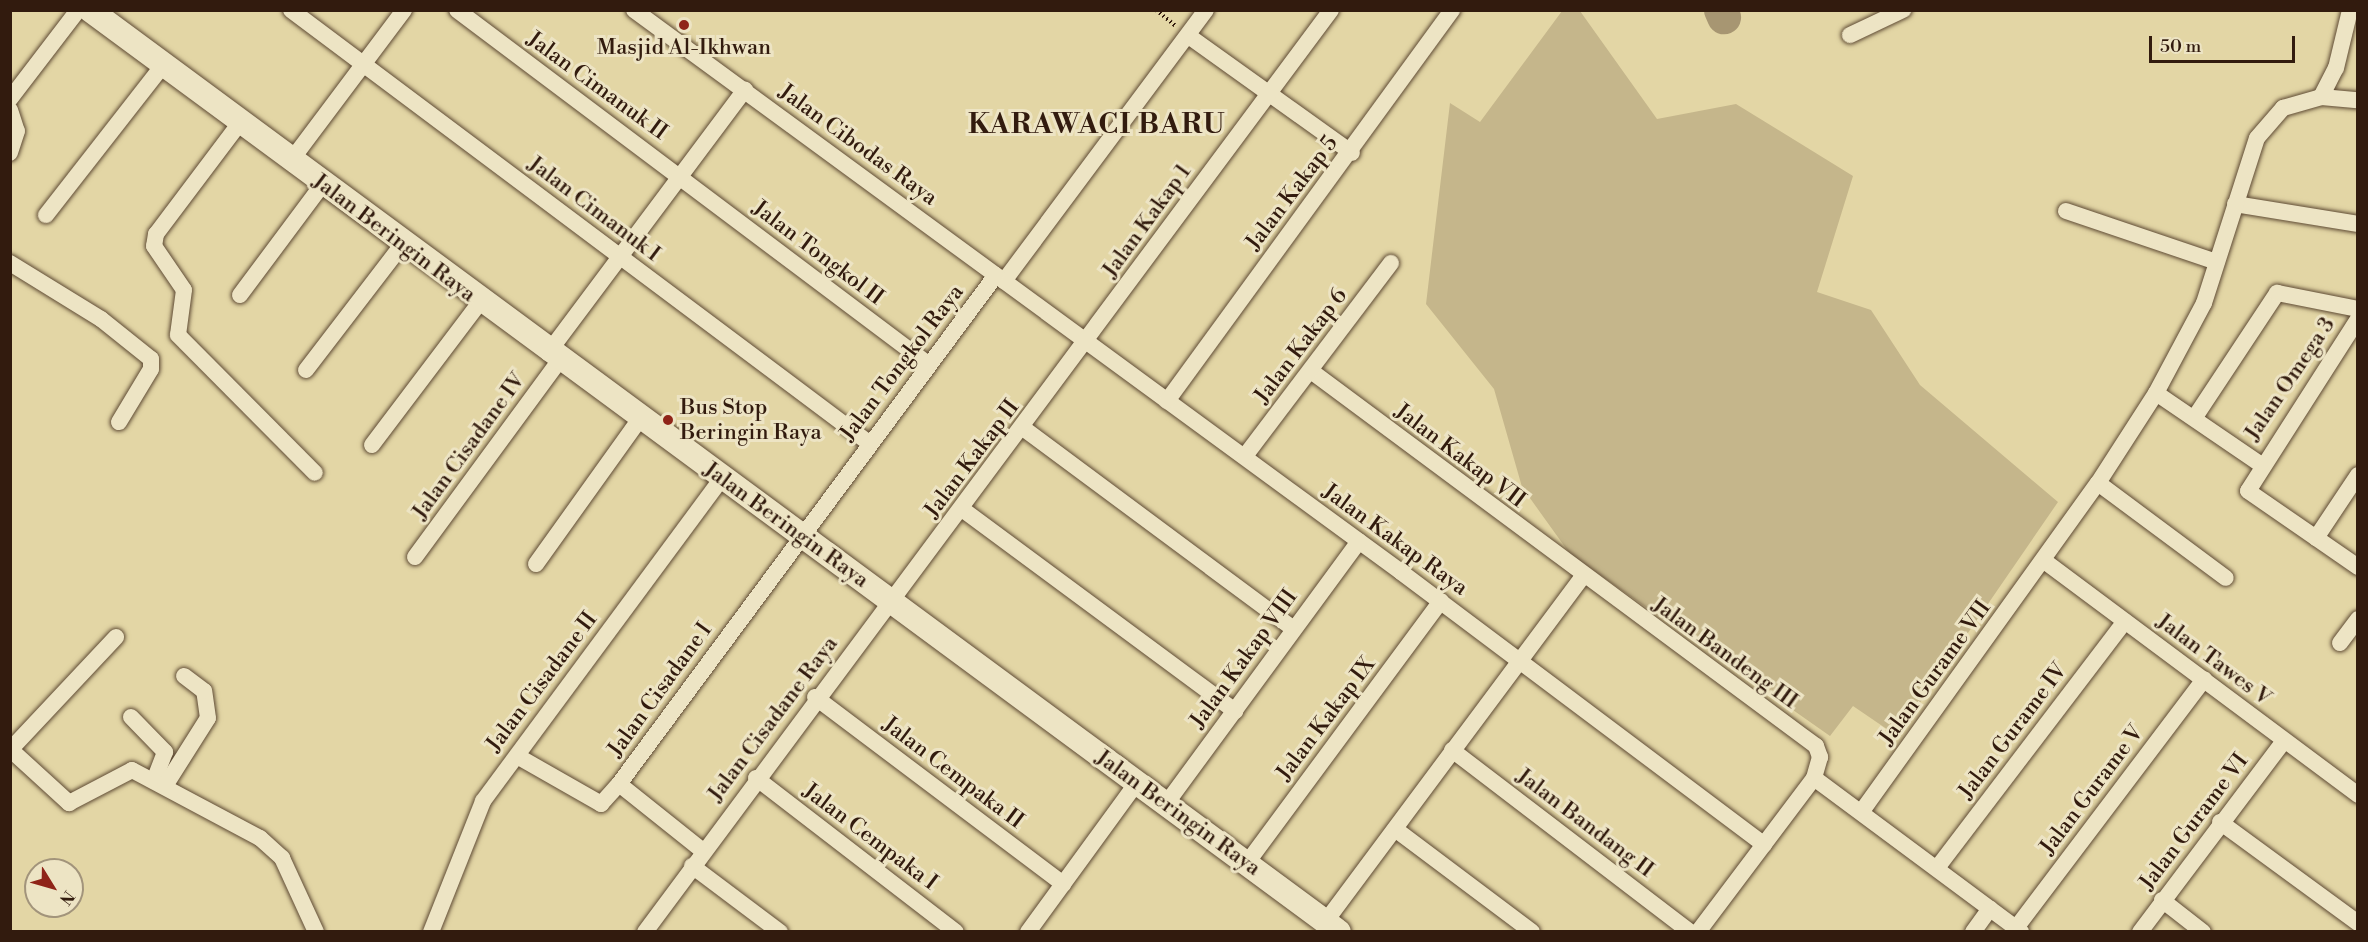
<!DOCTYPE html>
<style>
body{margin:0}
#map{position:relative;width:2368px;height:942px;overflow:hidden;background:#e3d6a5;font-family:"Libre Bodoni",serif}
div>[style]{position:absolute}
.green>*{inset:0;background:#c5b68b}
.river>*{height:34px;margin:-17px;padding:0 17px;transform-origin:17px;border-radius:17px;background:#a79672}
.path>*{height:4px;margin-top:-2px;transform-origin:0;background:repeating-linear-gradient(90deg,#321b0e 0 1.5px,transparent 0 4.5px)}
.roads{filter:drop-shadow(0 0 2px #5e4a34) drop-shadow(0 0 2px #5e4a34)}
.street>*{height:16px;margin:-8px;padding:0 8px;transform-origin:8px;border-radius:8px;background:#ede4c4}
.secondary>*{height:24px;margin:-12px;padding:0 12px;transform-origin:12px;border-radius:12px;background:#ede4c4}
.dots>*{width:16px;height:16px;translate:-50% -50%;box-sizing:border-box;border:3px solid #ede4c4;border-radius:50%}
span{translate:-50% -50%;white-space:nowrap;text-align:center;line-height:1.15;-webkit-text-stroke:6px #ede4c4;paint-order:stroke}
.poi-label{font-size:22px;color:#321b0e}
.left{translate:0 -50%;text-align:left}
.street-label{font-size:22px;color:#321b0e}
.district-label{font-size:28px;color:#321b0e;font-weight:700;letter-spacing:1.5px}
.frame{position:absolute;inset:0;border:12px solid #321b0e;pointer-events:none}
.north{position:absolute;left:24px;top:858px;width:60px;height:60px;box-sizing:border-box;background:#ede4c4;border:2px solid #a2947b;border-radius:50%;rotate:127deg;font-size:16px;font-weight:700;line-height:24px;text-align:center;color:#321b0e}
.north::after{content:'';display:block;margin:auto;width:21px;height:27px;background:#8f2418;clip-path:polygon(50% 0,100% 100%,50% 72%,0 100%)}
.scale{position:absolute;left:2149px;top:36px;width:146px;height:27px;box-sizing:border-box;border:3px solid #321b0e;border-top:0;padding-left:8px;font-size:18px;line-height:21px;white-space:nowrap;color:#321b0e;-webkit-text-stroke:4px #ede4c4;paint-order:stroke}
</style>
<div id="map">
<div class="green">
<div style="clip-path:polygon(1562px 11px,1580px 11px,1657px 119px,1736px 104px,1853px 176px,1817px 292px,1871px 310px,1920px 385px,2058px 502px,1897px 736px,1853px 706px,1830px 736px,1570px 554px,1522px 487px,1494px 389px,1426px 304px,1450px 103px,1480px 122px)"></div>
</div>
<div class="river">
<div style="left:1721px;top:10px;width:8px;rotate:67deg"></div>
</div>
<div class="path">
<div style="left:1156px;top:10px;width:26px;rotate:39deg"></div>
</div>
<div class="roads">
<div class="street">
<div style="left:291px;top:10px;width:722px;rotate:36.84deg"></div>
<div style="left:457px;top:10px;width:589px;rotate:36.93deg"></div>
<div style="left:634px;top:10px;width:951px;rotate:36.23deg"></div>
<div style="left:1401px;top:572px;width:454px;rotate:36.9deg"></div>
<div style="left:1850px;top:35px;width:59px;rotate:-25.3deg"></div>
<div style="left:1190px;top:37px;width:199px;rotate:35.6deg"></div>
<div style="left:2321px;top:97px;width:37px;rotate:5deg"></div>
<div style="left:10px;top:99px;width:112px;rotate:-52.6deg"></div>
<div style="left:10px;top:110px;width:22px;rotate:72deg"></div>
<div style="left:17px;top:131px;width:23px;rotate:108deg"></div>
<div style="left:239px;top:124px;width:138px;rotate:127deg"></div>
<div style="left:156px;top:234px;width:12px;rotate:99deg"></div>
<div style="left:154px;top:246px;width:53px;rotate:55.7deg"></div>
<div style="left:184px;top:290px;width:45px;rotate:97.6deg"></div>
<div style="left:178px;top:335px;width:194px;rotate:45.2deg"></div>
<div style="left:290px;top:162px;width:190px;rotate:-53.1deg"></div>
<div style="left:2235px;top:204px;width:125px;rotate:9.2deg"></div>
<div style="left:2066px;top:211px;width:159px;rotate:18.7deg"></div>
<div style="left:46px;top:215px;width:190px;rotate:-52deg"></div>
<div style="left:10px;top:263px;width:107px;rotate:31.6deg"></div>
<div style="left:101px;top:319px;width:64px;rotate:38.7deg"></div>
<div style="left:151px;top:359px;width:10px;rotate:90deg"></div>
<div style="left:151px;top:369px;width:62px;rotate:121.1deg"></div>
<div style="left:1004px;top:281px;width:338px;rotate:-53.3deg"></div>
<div style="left:240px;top:295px;width:137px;rotate:-53.3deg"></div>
<div style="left:2358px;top:319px;width:204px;rotate:122.6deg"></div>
<div style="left:2248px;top:491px;width:134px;rotate:34.6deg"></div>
<div style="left:548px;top:353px;width:329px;rotate:-53.2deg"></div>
<div style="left:306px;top:370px;width:158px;rotate:-52.5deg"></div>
<div style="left:1311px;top:371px;width:629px;rotate:36.6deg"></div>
<div style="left:1816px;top:746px;width:12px;rotate:70deg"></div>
<div style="left:1820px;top:757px;width:22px;rotate:106deg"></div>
<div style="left:1814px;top:778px;width:193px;rotate:127deg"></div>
<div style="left:2156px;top:393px;width:126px;rotate:34.3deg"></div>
<div style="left:1167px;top:401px;width:484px;rotate:-53.9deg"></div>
<div style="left:2195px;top:417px;width:149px;rotate:-56.5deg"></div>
<div style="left:2277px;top:293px;width:83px;rotate:11.2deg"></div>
<div style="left:1023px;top:428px;width:337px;rotate:36.6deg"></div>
<div style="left:372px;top:445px;width:179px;rotate:-52.9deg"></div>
<div style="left:1245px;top:456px;width:242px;rotate:-52.9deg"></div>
<div style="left:2098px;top:483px;width:159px;rotate:36.6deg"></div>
<div style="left:962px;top:509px;width:340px;rotate:36.5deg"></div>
<div style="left:2316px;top:538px;width:76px;rotate:-56.3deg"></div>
<div style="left:415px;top:557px;width:243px;rotate:-53.7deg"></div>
<div style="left:2043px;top:560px;width:393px;rotate:36.7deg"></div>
<div style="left:536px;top:564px;width:178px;rotate:-54.4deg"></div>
<div style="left:2340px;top:643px;width:30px;rotate:-53deg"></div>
<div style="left:815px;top:697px;width:311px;rotate:37deg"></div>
<div style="left:131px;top:717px;width:49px;rotate:45.8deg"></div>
<div style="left:165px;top:752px;width:31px;rotate:111deg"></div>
<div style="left:10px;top:750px;width:155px;rotate:-46.8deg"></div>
<div style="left:11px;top:750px;width:79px;rotate:42.4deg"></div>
<div style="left:69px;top:803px;width:71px;rotate:-27.6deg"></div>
<div style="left:132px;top:770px;width:145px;rotate:28deg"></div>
<div style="left:260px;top:838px;width:30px;rotate:42deg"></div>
<div style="left:282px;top:858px;width:81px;rotate:65.3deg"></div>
<div style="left:1452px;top:750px;width:300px;rotate:37.4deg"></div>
<div style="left:517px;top:756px;width:97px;rotate:29.7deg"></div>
<div style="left:601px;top:804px;width:27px;rotate:-48deg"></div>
<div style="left:756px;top:778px;width:252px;rotate:37.6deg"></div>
<div style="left:1814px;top:778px;width:258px;rotate:36.6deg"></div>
<div style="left:165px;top:786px;width:80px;rotate:-57.7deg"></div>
<div style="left:208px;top:718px;width:27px;rotate:-98deg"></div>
<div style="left:204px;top:691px;width:25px;rotate:-143deg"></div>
<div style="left:1166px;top:804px;width:326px;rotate:-53.7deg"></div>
<div style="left:1862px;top:811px;width:404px;rotate:-54.3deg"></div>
<div style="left:2098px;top:483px;width:107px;rotate:-57.2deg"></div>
<div style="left:2156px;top:393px;width:102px;rotate:-61.9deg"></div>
<div style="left:2204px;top:303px;width:173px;rotate:-72.2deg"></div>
<div style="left:2257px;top:138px;width:40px;rotate:-49deg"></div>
<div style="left:2283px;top:108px;width:40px;rotate:-16deg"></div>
<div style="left:2321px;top:97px;width:33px;rotate:-63deg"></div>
<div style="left:2336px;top:68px;width:60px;rotate:-76.4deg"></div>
<div style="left:2220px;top:822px;width:171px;rotate:36.2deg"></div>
<div style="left:1395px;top:829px;width:171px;rotate:36.9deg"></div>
<div style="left:703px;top:851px;width:107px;rotate:-141.4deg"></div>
<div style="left:619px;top:784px;width:633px;rotate:-53.47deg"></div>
<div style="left:1247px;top:863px;width:326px;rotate:-53.5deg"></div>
<div style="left:692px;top:866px;width:110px;rotate:36.9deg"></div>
<div style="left:1937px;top:868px;width:310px;rotate:-52.7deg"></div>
<div style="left:2162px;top:900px;width:52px;rotate:38deg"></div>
<div style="left:1326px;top:921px;width:429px;rotate:-53.3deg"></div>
<div style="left:2016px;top:928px;width:312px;rotate:-52.9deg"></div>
<div style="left:431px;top:932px;width:141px;rotate:-68.3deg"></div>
<div style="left:483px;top:801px;width:402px;rotate:-53.5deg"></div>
<div style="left:645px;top:932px;width:1149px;rotate:-53.35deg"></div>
<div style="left:1028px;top:932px;width:183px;rotate:-53.9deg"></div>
<div style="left:1973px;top:932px;width:29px;rotate:-54deg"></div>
<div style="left:2140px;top:932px;width:239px;rotate:-53deg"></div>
</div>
<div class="secondary">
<div style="left:90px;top:10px;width:1552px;rotate:36.43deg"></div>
</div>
</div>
<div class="dots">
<div style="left:684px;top:25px;background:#8f2418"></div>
<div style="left:668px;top:420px;background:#8f2418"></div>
</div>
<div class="poi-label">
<span style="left:684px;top:48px">Masjid Al-Ikhwan</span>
<span class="left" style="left:680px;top:420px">Bus Stop<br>Beringin Raya</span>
</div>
<div class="street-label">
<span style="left:597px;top:86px;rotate:36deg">Jalan Cimanuk II</span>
<span style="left:858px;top:145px;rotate:36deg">Jalan Cibodas Raya</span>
<span style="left:1292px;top:193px;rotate:-53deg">Jalan Kakap 5</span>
<span style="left:594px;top:209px;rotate:37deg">Jalan Cimanuk I</span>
<span style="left:1147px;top:221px;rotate:-54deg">Jalan Kakap 1</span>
<span style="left:394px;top:238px;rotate:37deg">Jalan Beringin Raya</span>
<span style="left:818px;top:253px;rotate:37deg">Jalan Tongkol II</span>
<span style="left:1301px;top:346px;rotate:-53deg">Jalan Kakap 6</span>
<span style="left:902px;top:363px;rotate:-53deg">Jalan Tongkol Raya</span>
<span style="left:2290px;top:379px;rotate:-56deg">Jalan Omega 3</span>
<span style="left:469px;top:446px;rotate:-54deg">Jalan Cisadane IV</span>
<span style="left:1460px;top:456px;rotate:37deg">Jalan Kakap VII</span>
<span style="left:972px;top:459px;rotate:-53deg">Jalan Kakap II</span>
<span style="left:786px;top:525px;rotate:36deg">Jalan Beringin Raya</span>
<span style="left:1395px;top:540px;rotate:36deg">Jalan Kakap Raya</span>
<span style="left:1725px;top:653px;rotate:36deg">Jalan Bandeng III</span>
<span style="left:1244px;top:659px;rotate:-54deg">Jalan Kakap VIII</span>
<span style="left:2214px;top:660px;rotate:37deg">Jalan Tawes V</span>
<span style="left:1935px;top:673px;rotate:-54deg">Jalan Gurame VII</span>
<span style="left:542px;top:682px;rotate:-53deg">Jalan Cisadane II</span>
<span style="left:660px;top:690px;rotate:-54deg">Jalan Cisadane I</span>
<span style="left:773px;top:719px;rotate:-53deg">Jalan Cisadane Raya</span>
<span style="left:1326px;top:719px;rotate:-53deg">Jalan Kakap IX</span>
<span style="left:2013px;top:731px;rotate:-53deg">Jalan Gurame IV</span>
<span style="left:953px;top:773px;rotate:37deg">Jalan Cempaka II</span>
<span style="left:2092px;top:790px;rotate:-53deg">Jalan Gurame V</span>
<span style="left:1178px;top:813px;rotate:36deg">Jalan Beringin Raya</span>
<span style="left:2194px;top:822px;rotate:-53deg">Jalan Gurame VI</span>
<span style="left:1585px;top:823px;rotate:37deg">Jalan Bandang II</span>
<span style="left:870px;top:837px;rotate:37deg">Jalan Cempaka I</span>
</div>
<div class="district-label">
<span style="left:1097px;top:125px">KARAWACI BARU</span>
</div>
<div class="frame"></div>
<div class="north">N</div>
<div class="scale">50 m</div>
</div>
